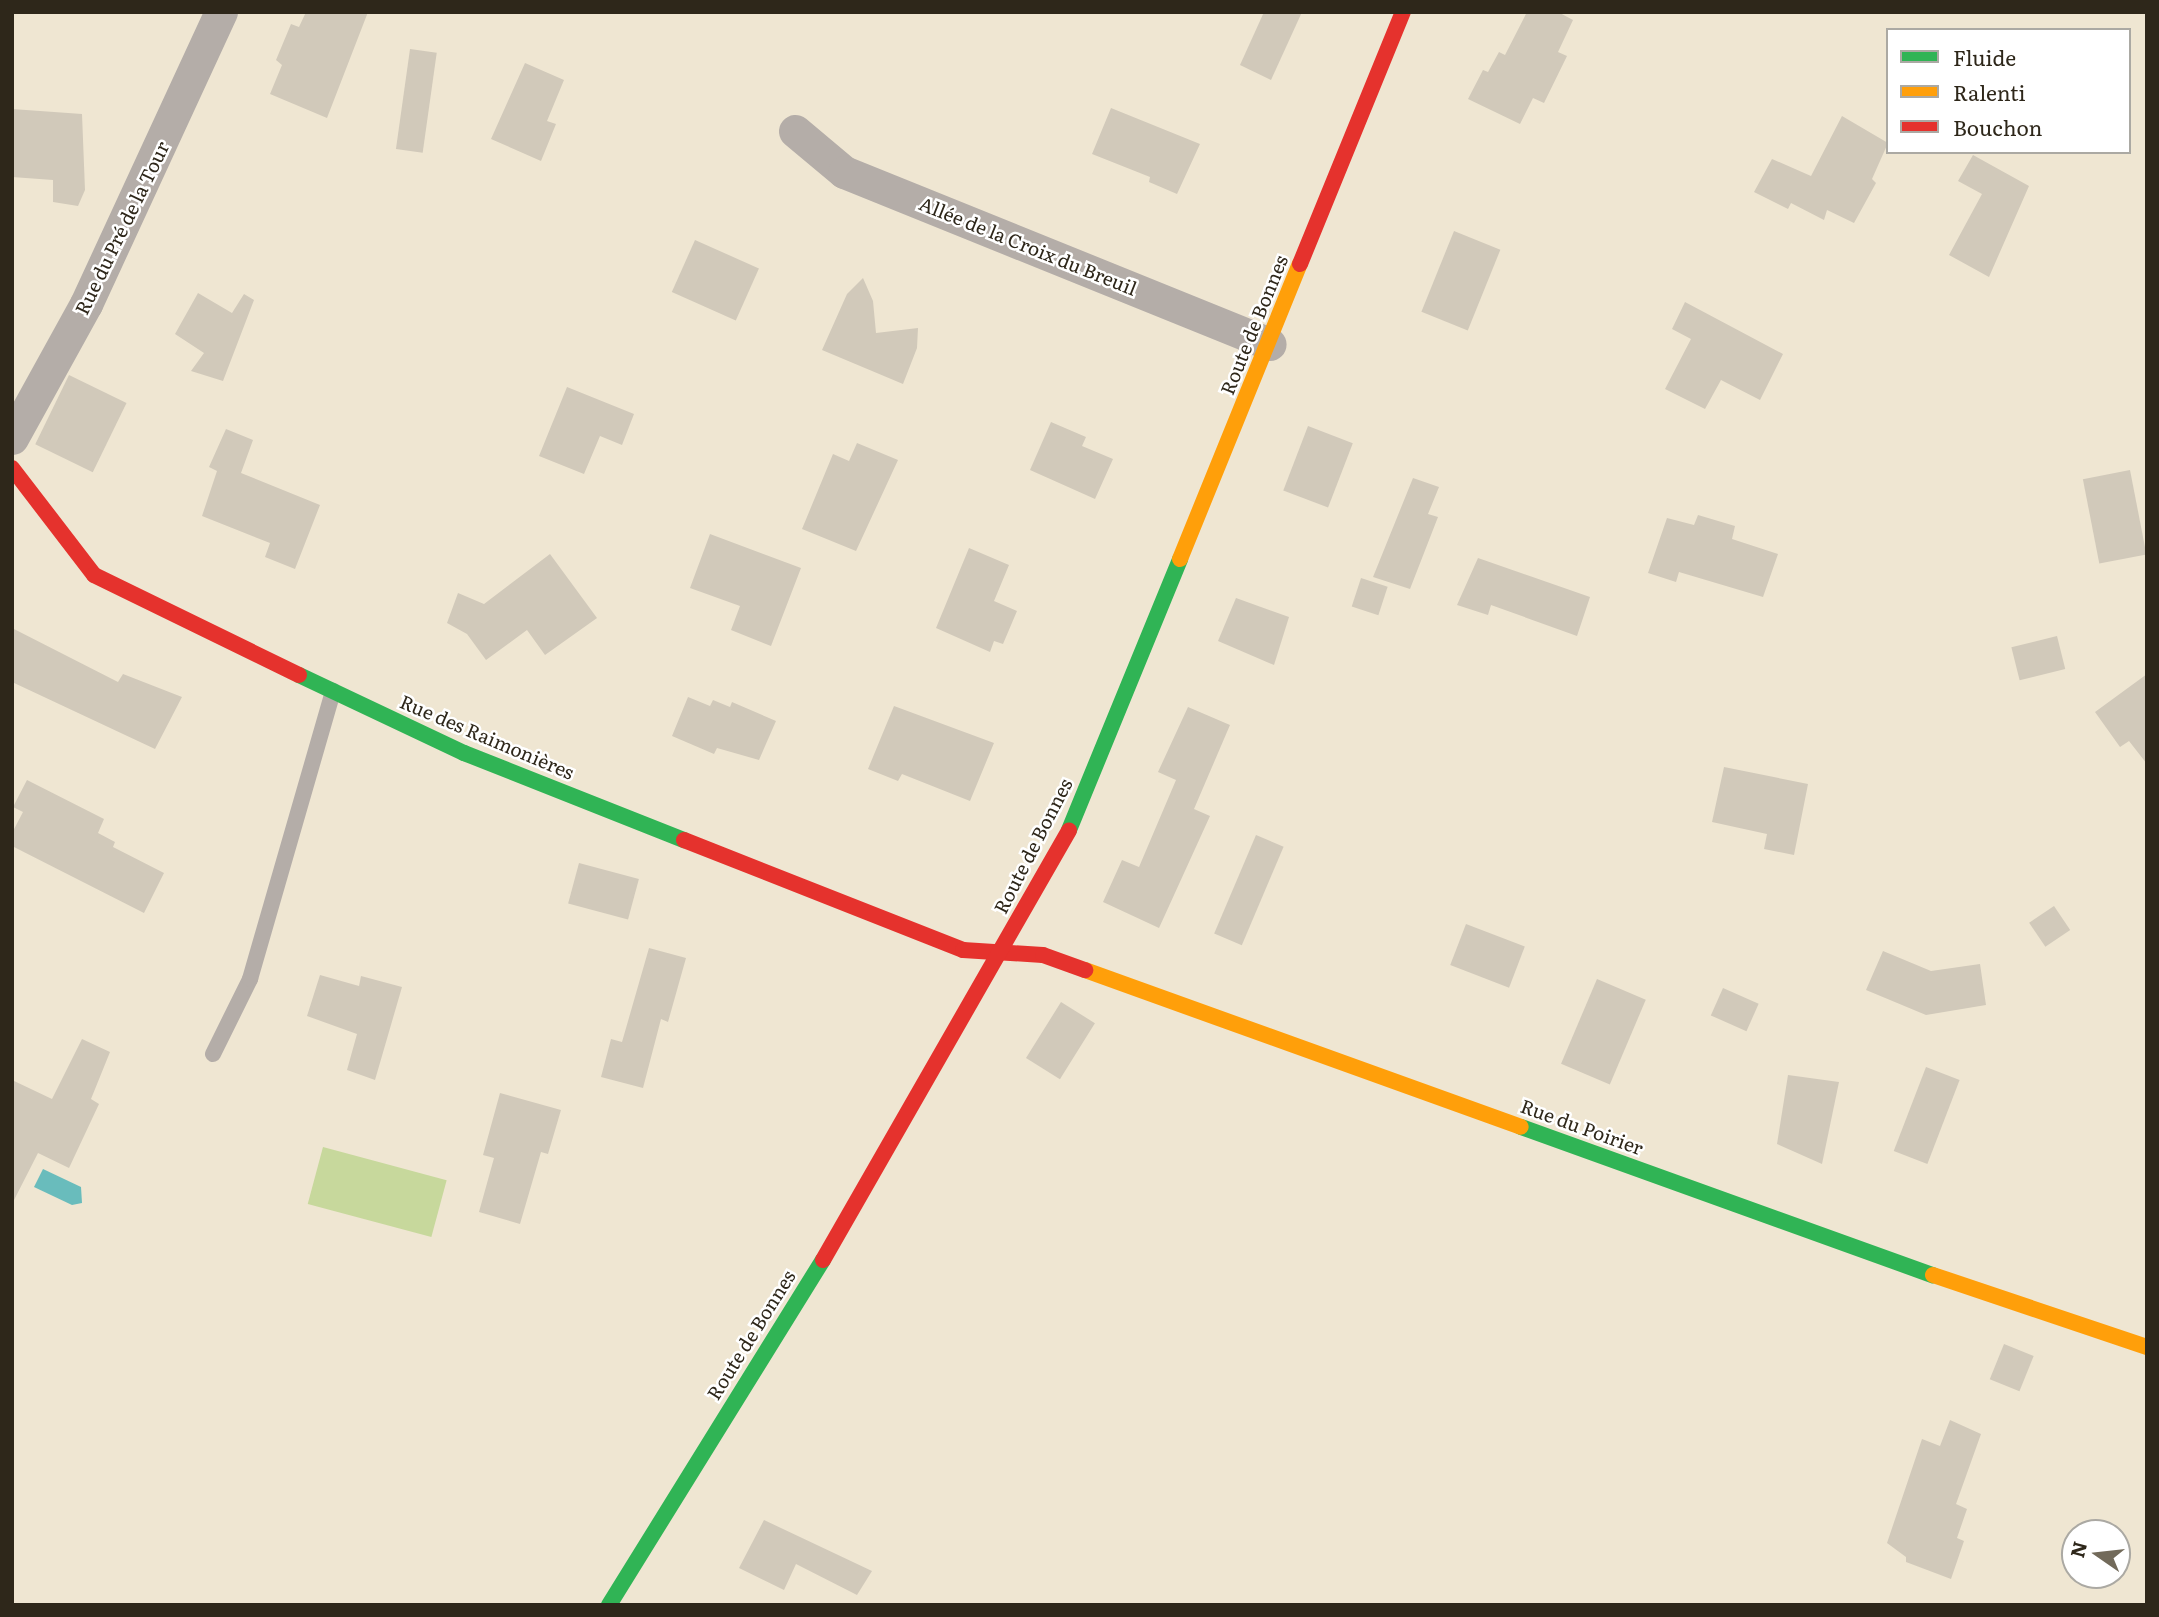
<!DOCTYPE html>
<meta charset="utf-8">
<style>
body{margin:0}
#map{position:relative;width:2159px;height:1617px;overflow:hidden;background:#efe6d2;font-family:Literata,serif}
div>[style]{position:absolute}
.green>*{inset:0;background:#c7d89c;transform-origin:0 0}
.water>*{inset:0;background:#69bcbc}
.building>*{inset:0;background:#d1c9ba;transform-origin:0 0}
.lane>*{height:16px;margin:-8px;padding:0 8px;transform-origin:8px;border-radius:8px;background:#b4ada8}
.street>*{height:33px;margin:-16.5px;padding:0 16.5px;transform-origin:16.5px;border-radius:16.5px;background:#b4ada8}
.fast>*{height:16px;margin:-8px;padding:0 8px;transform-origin:8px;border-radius:8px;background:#30b455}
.slow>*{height:16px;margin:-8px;padding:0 8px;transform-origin:8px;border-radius:8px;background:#ff9f0a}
.jam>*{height:16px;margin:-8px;padding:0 8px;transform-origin:8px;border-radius:8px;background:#e5322d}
span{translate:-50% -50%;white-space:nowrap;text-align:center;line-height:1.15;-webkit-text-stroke:5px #fff;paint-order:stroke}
.street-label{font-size:19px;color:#2e271a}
.frame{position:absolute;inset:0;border:14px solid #2e271a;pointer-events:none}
.legend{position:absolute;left:1886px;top:28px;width:245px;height:126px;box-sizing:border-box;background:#fff;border:2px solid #aba9a3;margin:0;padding:9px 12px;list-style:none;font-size:21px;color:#2e271a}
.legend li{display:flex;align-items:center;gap:14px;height:35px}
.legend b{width:35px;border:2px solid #aba9a3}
.north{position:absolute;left:2061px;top:1519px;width:70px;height:70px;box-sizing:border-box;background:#fff;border:2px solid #aba9a3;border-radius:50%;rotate:284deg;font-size:19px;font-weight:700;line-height:28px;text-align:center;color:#2e271a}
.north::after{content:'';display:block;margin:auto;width:24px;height:32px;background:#726a5a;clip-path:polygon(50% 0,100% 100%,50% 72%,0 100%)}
</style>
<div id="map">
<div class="green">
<div style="left:323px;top:1147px;width:128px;height:59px;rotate:15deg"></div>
</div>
<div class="water">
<div style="clip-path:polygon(43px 1169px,81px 1187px,82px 1203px,72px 1205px,34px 1187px)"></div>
</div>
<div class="building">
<div style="clip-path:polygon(306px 12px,368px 12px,327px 118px,270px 94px,282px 65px,276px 60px,291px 24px,299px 27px)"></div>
<div style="clip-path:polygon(1264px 12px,1302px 12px,1271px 80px,1240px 65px)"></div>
<div style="clip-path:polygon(1527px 12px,1558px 12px,1573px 20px,1558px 52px,1567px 56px,1544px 103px,1533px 98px,1520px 124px,1468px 99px,1483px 70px,1488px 72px,1499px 52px,1505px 55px)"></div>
<div style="left:410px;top:49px;width:27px;height:101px;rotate:8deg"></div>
<div style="clip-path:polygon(525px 63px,564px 80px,547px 121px,556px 124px,541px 161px,491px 139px)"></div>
<div style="clip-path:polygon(1111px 108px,1200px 144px,1177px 194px,1149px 182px,1150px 177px,1092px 154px)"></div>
<div style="clip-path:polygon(12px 109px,82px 114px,85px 190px,78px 206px,53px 202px,53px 180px,12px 177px)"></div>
<div style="clip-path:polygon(1842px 116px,1888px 143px,1872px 179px,1876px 183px,1854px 223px,1827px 210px,1824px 220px,1791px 203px,1788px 209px,1754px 192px,1772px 159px,1811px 176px)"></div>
<div style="clip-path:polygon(1973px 155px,2029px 186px,1989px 277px,1949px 255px,1982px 194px,1958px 181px)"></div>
<div style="left:1454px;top:231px;width:50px;height:87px;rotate:22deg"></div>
<div style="left:695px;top:240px;width:70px;height:57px;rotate:24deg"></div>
<div style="clip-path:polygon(863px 278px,873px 301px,876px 333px,918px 328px,917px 348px,903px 384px,822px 350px,847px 294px)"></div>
<div style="clip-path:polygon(198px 293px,232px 313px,244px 294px,254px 300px,223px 381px,191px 371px,204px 353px,175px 334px)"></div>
<div style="clip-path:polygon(1685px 302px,1783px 354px,1760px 400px,1721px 380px,1705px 409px,1665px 389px,1691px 339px,1672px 329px)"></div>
<div style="left:69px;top:375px;width:64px;height:77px;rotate:26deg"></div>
<div style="clip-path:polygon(567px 387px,634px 414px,622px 445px,600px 436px,584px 474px,539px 456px)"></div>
<div style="clip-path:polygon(1051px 422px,1086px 437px,1082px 446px,1113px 459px,1095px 499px,1030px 470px)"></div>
<div style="left:1308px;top:426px;width:48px;height:69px;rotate:21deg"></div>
<div style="clip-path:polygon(226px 429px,253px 440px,241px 473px,320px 505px,295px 569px,265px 557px,270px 543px,202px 516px,217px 471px,209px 467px)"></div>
<div style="clip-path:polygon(857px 443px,898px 460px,856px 551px,802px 529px,833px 454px,849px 461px)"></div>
<div style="left:2130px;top:470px;width:86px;height:48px;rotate:79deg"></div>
<div style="clip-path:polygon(1413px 478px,1439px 487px,1428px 514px,1438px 517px,1410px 589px,1373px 577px)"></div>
<div style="clip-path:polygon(1698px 515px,1735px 526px,1732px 539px,1778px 554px,1763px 597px,1679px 572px,1676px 582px,1648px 573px,1667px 518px,1694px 525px)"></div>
<div style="clip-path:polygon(710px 534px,801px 568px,771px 646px,731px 630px,740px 606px,690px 588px)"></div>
<div style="clip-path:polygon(969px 548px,1009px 565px,994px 601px,1017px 611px,1003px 644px,994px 641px,990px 652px,936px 628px)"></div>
<div style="clip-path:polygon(550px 554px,597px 618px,545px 655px,527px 630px,486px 660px,467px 634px,447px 623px,458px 593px,484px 604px)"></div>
<div style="clip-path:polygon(1478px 558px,1590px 597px,1577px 636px,1491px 605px,1488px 615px,1457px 605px)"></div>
<div style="left:1361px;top:578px;width:28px;height:30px;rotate:18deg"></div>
<div style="clip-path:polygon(1236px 598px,1289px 617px,1274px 665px,1218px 641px)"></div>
<div style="clip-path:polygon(12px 628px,118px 682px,123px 674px,182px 697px,155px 749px,12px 682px)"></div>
<div style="left:2057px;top:636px;width:34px;height:47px;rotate:76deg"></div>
<div style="clip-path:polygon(2147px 674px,2147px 764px,2129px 741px,2120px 747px,2095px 712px)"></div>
<div style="clip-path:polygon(688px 697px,710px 706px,713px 700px,730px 707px,732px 702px,776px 721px,759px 760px,717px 748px,714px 754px,672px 736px)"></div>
<div style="clip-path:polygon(894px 706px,994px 743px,970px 801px,902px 774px,898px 781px,868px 769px)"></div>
<div style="clip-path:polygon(1188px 707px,1230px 725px,1194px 809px,1210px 816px,1159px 928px,1103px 902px,1122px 860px,1139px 867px,1176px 780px,1158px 772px)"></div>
<div style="clip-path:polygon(1724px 767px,1808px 784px,1794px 855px,1764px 849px,1767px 834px,1712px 822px)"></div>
<div style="clip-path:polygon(27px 780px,104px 819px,98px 833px,115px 842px,113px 847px,164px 873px,144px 913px,12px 846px,12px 833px,23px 812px,13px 807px)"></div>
<div style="left:1256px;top:835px;width:30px;height:107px;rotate:23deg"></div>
<div style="left:579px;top:863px;width:62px;height:42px;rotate:15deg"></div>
<div style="left:2054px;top:906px;width:29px;height:30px;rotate:56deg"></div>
<div style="left:1466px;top:924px;width:63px;height:44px;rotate:21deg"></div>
<div style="clip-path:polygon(649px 948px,686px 958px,668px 1022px,661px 1019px,643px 1088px,601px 1077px,611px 1039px,622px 1042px)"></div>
<div style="clip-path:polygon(1883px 951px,1931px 971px,1980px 964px,1986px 1005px,1926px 1015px,1866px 990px)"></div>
<div style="clip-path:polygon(320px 975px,359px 986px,361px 976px,402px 987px,375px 1080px,347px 1070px,357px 1034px,307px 1016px)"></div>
<div style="left:1597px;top:979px;width:53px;height:92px;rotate:23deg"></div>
<div style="left:1723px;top:988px;width:39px;height:30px;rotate:24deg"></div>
<div style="left:1061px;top:1002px;width:40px;height:66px;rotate:32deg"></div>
<div style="clip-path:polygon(82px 1039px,110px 1052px,91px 1099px,99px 1104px,69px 1168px,38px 1153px,12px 1204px,12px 1080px,52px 1099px)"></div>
<div style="left:1926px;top:1067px;width:36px;height:90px;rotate:21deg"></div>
<div style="clip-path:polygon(1788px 1075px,1839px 1082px,1822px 1164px,1777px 1144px)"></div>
<div style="clip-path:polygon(500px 1093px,561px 1110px,548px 1154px,541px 1152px,520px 1224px,479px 1212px,494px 1158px,483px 1155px)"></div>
<div style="left:2004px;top:1344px;width:32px;height:38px;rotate:22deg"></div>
<div style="clip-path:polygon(1950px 1420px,1981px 1434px,1956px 1504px,1967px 1509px,1957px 1538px,1964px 1541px,1951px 1579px,1906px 1562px,1906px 1557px,1887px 1543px,1922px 1439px,1940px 1446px)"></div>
<div style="clip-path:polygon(764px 1520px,872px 1571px,857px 1595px,796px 1564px,784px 1590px,739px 1568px)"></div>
</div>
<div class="lane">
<div style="left:213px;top:1054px;width:84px;rotate:-63.7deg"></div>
<div style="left:250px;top:979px;width:300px;rotate:-73.9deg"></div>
</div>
<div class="street">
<div style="left:795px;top:131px;width:64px;rotate:39.9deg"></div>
<div style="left:844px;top:172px;width:459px;rotate:22deg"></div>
<div style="left:12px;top:438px;width:153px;rotate:-61.1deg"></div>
<div style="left:86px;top:304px;width:322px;rotate:-65.2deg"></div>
</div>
<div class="fast">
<div style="left:299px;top:675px;width:183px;rotate:25.3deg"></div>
<div style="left:464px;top:753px;width:237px;rotate:21.6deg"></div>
<div style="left:1069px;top:830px;width:293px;rotate:-67.7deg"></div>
<div style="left:1521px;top:1127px;width:438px;rotate:19.8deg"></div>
<div style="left:609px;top:1605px;width:406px;rotate:-58.2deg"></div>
</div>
<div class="slow">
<div style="left:1180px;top:559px;width:318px;rotate:-67.9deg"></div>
<div style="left:1085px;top:970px;width:463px;rotate:19.8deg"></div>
<div style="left:1933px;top:1275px;width:226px;rotate:18.6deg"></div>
</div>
<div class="jam">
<div style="left:1300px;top:264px;width:272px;rotate:-67.8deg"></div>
<div style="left:12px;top:468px;width:135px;rotate:52.5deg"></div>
<div style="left:94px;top:575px;width:228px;rotate:26deg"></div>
<div style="left:684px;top:840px;width:300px;rotate:21.5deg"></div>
<div style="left:963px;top:950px;width:80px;rotate:3.6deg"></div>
<div style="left:1043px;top:955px;width:45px;rotate:19.7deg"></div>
<div style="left:823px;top:1260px;width:495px;rotate:-60.2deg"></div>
</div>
<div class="street-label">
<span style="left:122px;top:228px;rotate:-64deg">Rue du Pré de la Tour</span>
<span style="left:1028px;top:246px;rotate:22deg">Allée de la Croix du Breuil</span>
<span style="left:1254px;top:325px;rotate:-68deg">Route de Bonnes</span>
<span style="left:487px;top:737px;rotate:23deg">Rue des Raimonières</span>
<span style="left:1033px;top:846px;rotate:-63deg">Route de Bonnes</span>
<span style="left:1582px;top:1127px;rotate:20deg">Rue du Poirier</span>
<span style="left:751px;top:1335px;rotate:-58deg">Route de Bonnes</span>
</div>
<div class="frame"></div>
<ul class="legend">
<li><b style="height:9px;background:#30b455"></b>Fluide</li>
<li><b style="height:9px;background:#ff9f0a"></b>Ralenti</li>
<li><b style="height:9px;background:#e5322d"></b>Bouchon</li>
</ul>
<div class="north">N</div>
</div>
